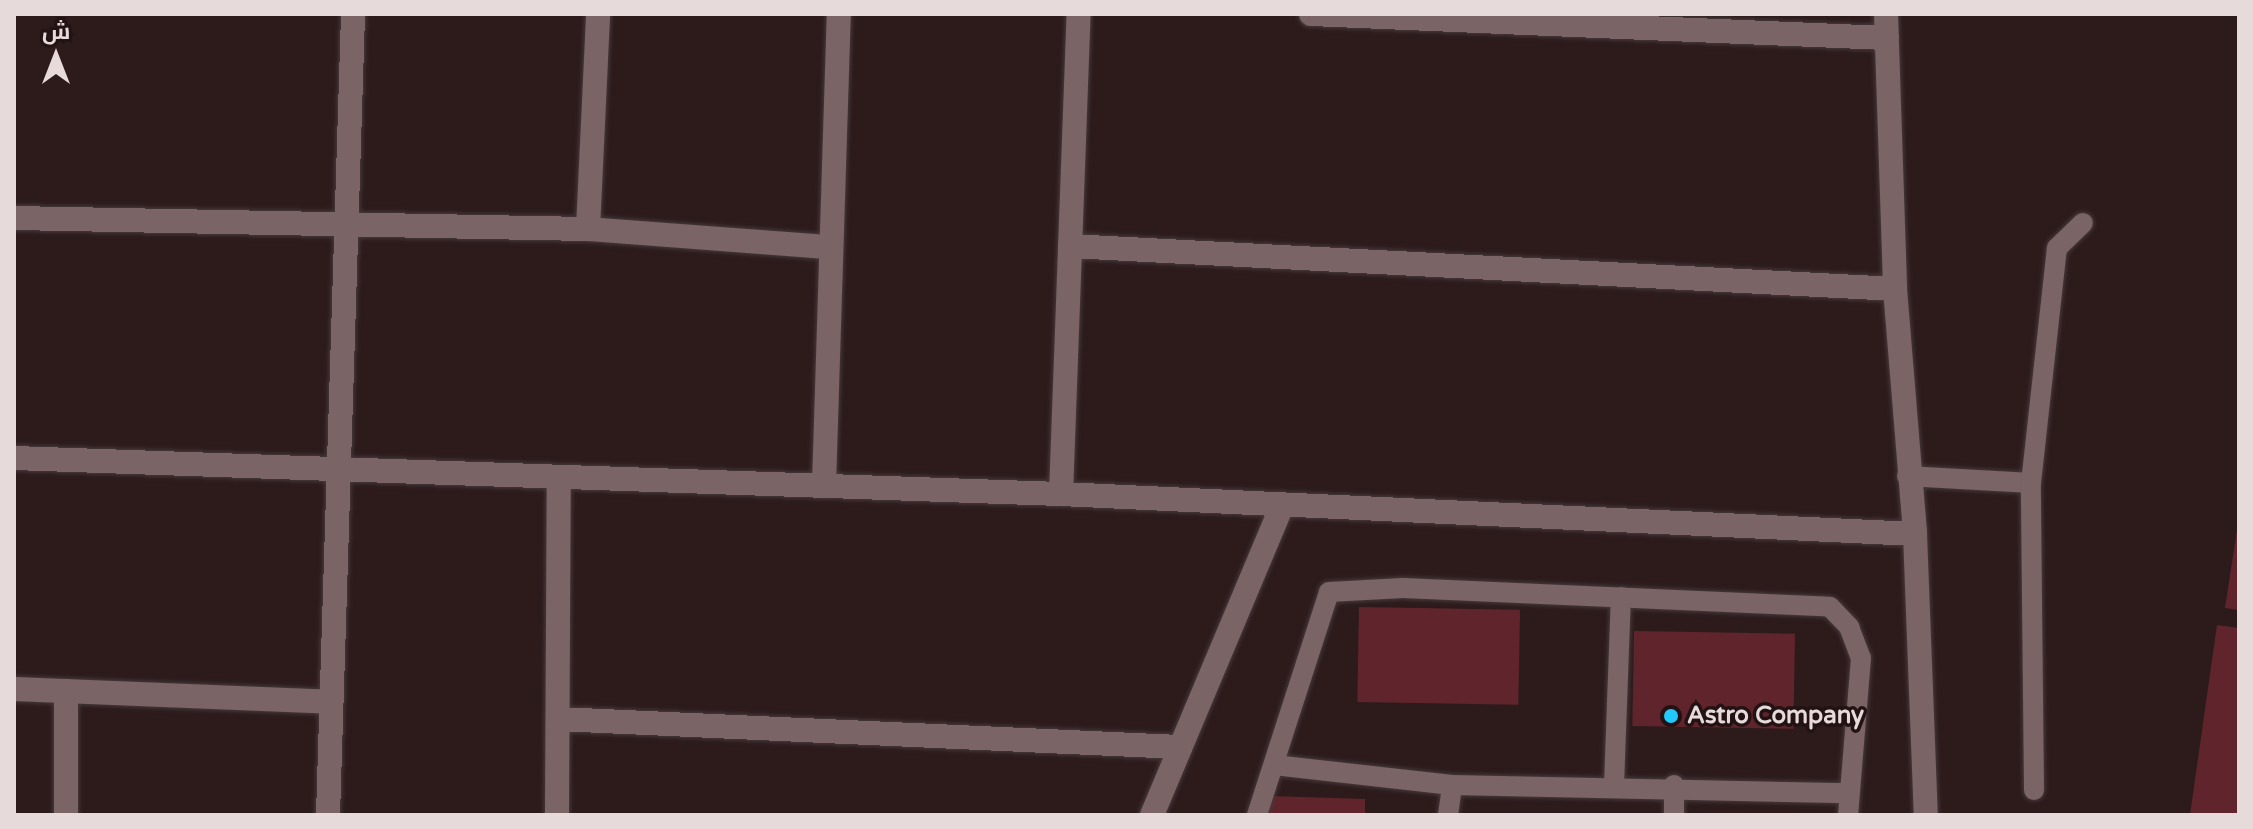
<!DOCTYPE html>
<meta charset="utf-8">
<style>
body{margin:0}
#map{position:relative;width:2253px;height:829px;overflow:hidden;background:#2d1b1c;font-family:"Varela Round",Cairo,sans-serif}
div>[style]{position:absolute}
.building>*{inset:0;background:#60252c;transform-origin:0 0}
.roads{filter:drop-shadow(0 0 2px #46393a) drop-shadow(0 0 2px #46393a)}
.service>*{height:20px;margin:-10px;padding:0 10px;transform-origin:10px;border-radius:10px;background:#7a6465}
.minor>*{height:24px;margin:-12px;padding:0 12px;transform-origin:12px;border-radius:12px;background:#7a6465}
.dots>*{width:22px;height:22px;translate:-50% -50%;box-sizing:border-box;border:4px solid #231213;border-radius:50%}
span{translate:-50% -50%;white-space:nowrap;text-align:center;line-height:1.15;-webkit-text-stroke:7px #231213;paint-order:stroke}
.poi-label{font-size:24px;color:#e6dada;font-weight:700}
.left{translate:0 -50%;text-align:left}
.frame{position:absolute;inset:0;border:16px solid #e6dada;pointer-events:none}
.north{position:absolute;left:16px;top:16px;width:80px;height:80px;-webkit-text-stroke:6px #231213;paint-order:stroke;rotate:0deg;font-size:22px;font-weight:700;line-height:32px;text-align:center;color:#e6dada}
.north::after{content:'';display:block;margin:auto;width:28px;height:36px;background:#e6dada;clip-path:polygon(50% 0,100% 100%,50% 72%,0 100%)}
</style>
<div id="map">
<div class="building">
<div style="clip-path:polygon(2237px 530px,2239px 530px,2239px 610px,2225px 608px)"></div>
<div style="left:1359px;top:607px;width:161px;height:95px;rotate:1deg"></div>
<div style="clip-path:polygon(2217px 625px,2239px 628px,2239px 815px,2190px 815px)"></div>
<div style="left:1634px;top:631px;width:161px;height:95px;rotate:1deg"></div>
<div style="clip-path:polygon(1269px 796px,1365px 799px,1365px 815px,1269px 815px)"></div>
</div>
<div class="roads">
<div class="service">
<div style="left:1907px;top:476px;width:124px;rotate:3.2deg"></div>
<div style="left:1274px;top:765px;width:179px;rotate:6.4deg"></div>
<div style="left:1452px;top:785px;width:397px;rotate:1.2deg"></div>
<div style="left:1614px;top:785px;width:188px;rotate:-87.9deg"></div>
<div style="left:2034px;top:790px;width:307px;rotate:-90.6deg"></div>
<div style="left:2031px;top:483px;width:236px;rotate:-83.7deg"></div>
<div style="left:2057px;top:248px;width:36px;rotate:-44deg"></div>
<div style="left:1257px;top:815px;width:234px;rotate:-72.1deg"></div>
<div style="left:1329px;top:592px;width:74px;rotate:-3.1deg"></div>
<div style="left:1403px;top:588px;width:427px;rotate:2.5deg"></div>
<div style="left:1830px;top:607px;width:28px;rotate:46deg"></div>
<div style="left:1849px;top:627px;width:33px;rotate:69deg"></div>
<div style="left:1861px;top:658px;width:158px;rotate:94.7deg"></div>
<div style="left:1448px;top:815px;width:30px;rotate:-82deg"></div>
<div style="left:1674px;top:815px;width:30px;rotate:-90deg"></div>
</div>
<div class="minor">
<div style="left:1311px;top:14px;width:576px;rotate:2.39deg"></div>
<div style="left:1886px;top:14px;width:275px;rotate:88.1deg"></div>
<div style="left:1895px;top:289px;width:246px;rotate:85.3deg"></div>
<div style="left:1915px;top:534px;width:281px;rotate:87.8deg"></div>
<div style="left:14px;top:218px;width:574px;rotate:1.1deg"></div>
<div style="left:588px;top:229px;width:241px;rotate:4.3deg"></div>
<div style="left:588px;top:229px;width:215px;rotate:-87.3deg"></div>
<div style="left:1070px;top:246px;width:826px;rotate:2.98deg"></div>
<div style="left:14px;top:458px;width:1048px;rotate:1.97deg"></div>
<div style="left:1061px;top:494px;width:855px;rotate:2.68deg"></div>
<div style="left:824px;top:485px;width:471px;rotate:-88.2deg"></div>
<div style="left:1061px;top:494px;width:480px;rotate:-87.9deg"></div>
<div style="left:14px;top:689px;width:317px;rotate:2.3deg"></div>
<div style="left:558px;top:719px;width:623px;rotate:2.58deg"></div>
<div style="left:66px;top:815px;width:124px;rotate:-90deg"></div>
<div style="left:328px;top:815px;width:801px;rotate:-88.21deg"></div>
<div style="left:557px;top:815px;width:338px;rotate:-89.7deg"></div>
<div style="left:1152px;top:815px;width:336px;rotate:-67.2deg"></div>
</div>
</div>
<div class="dots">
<div style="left:1671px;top:716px;background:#21c9fd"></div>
</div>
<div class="poi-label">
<span class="left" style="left:1687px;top:716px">Astro Company</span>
</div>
<div class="frame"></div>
<div class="north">ش</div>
</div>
